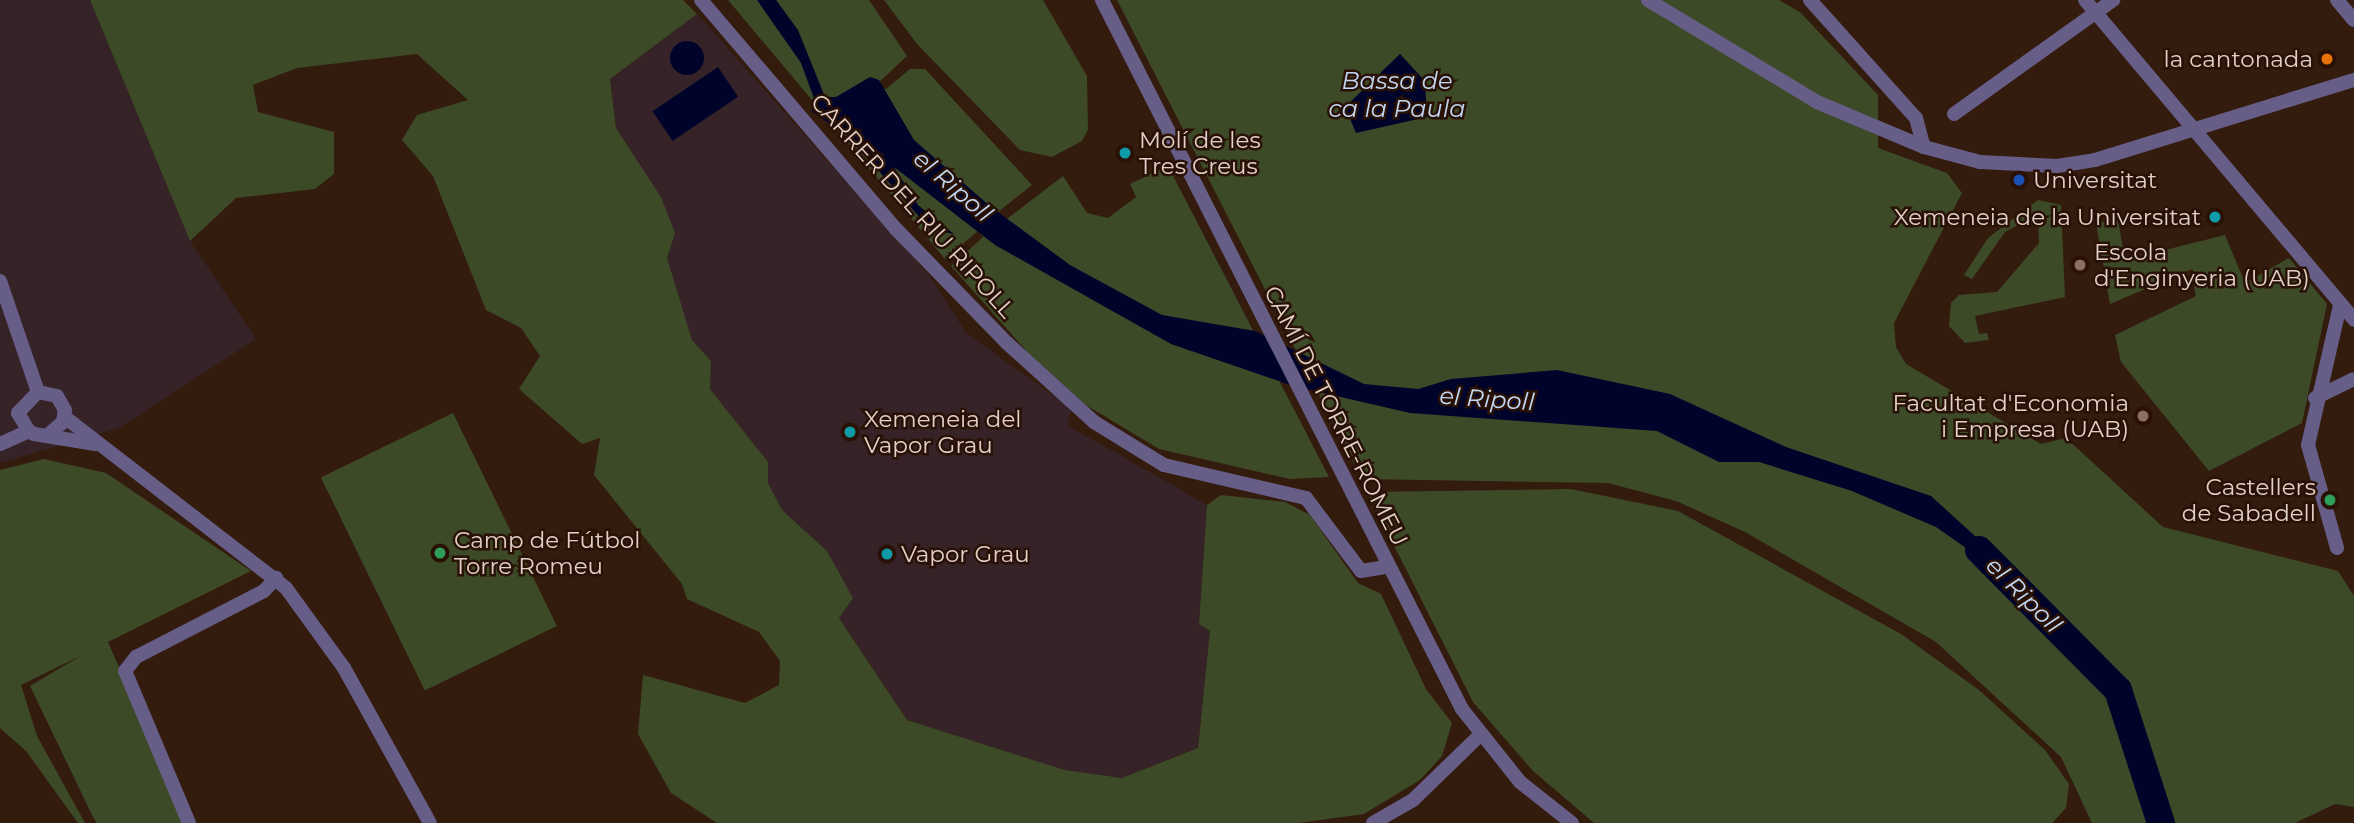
<!DOCTYPE html>
<meta charset="utf-8">
<style>
body{margin:0}
#map{position:relative;width:2354px;height:823px;overflow:hidden;background:#331b0e;font-family:Montserrat,sans-serif}
div>[style]{position:absolute}
.industrial>*{inset:0;background:#362327}
.green>*{inset:0;background:#3d4a28;transform-origin:0 0}
.water>*{inset:0;background:#00042b;transform-origin:0 0}
.round{border-radius:50%}
.river>*{height:28px;margin:-14px;padding:0 14px;transform-origin:14px;border-radius:14px;background:#00042b}
.minor>*{height:14px;margin:-7px;padding:0 7px;transform-origin:7px;border-radius:7px;background:#675e88}
.tertiary>*{height:14px;margin:-7px;padding:0 7px;transform-origin:7px;border-radius:7px;background:#675e88}
.dots>*{width:19px;height:19px;translate:-50% -50%;box-sizing:border-box;border:4px solid #291106;border-radius:50%}
span{translate:-50% -50%;white-space:nowrap;text-align:center;line-height:1.15;-webkit-text-stroke:5px #291106;paint-order:stroke}
.poi-label{font-size:23px;color:#e1d0c8}
.right{translate:-100% -50%;text-align:right}
.left{translate:0 -50%;text-align:left}
.street-label{font-size:23px;color:#e1d0c8}
.water-label{font-size:24px;color:#c2d7f4;font-style:italic}
</style>
<div id="map">
<div class="industrial">
<div style="clip-path:polygon(0 0,90px 0,190px 241px,256px 339px,119px 428px,0 463px)"></div>
<div style="clip-path:polygon(697px 14px,929px 275px,966px 333px,1072px 409px,1067px 425px,1207px 505px,1199px 624px,1210px 631px,1198px 748px,1122px 778px,1065px 770px,907px 720px,839px 617px,827px 551px,782px 510px,768px 483px,768px 462px,710px 389px,711px 361px,692px 340px,666px 258px,661px 197px,616px 128px,610px 79px)"></div>
</div>
<div class="green">
<div style="clip-path:polygon(90px 0,683px 0,697px 14px,610px 79px,616px 128px,661px 197px,675px 233px,667px 258px,692px 340px,711px 361px,710px 389px,768px 462px,768px 483px,782px 510px,827px 551px,853px 598px,839px 618px,907px 720px,1065px 770px,1122px 778px,1198px 748px,1210px 631px,1199px 624px,1207px 505px,1221px 495px,1285px 502px,1310px 515px,1358px 583px,1381px 594px,1426px 689px,1452px 723px,1442px 756px,1420px 780px,1364px 814px,1299px 823px,717px 823px,671px 793px,638px 734px,643px 675px,745px 703px,779px 685px,780px 661px,759px 632px,687px 599px,682px 584px,594px 475px,600px 438px,582px 444px,519px 389px,540px 356px,521px 328px,486px 310px,433px 176px,402px 140px,417px 115px,468px 100px,417px 54px,297px 68px,253px 85px,258px 112px,334px 132px,334px 174px,315px 189px,236px 198px,190px 241px)"></div>
<div style="clip-path:polygon(728px 0,869px 0,907px 56px,874px 87px,886px 89px,910px 69px,925px 69px,1032px 185px,998px 212px,1003px 222px,1063px 176px,1087px 213px,1108px 218px,1136px 197px,1130px 184px,1168px 166px,1329px 477px,1290px 479px,1159px 449px,1086px 405px,1030px 355px,951px 266px,983px 237px,978px 231px,945px 259px)"></div>
<div style="clip-path:polygon(884px 0,1043px 0,1087px 76px,1088px 130px,1082px 141px,1052px 157px,1020px 150px,917px 44px)"></div>
<div style="clip-path:polygon(1117px 0,1779px 0,1800px 12px,1878px 95px,1878px 148px,1947px 173px,1962px 193px,1894px 323px,1896px 347px,1906px 364px,2041px 444px,2066px 438px,2163px 527px,2338px 571px,2354px 596px,2354px 807px,2335px 804px,2295px 823px,2092px 823px,2061px 757px,1936px 642px,1745px 532px,1676px 501px,1608px 483px,1362px 479px)"></div>
<div style="clip-path:polygon(2038px 200px,2061px 205px,2065px 297px,1975px 316px,1979px 334px,1987px 333px,1989px 340px,1965px 343px,1949px 326px,1951px 303px,1959px 295px,1997px 292px,2039px 243px,2038px 214px,2005px 232px,1972px 279px,1964px 275px,1988px 238px)"></div>
<div style="clip-path:polygon(2118px 220px,2125px 260px,2225px 235px,2245px 283px,2289px 258px,2327px 304px,2302px 423px,2209px 471px,2121px 362px,2115px 335px,2196px 296px,2194px 287px,2201px 283px,2192px 269px,2110px 304px,2096px 223px)"></div>
<div style="left:453px;top:413px;width:237px;height:147px;rotate:64deg"></div>
<div style="clip-path:polygon(44px 459px,106px 473px,251px 571px,108px 642px,187px 823px,97px 823px,93px 817px,30px 686px,82px 655px,21px 685px,37px 736px,85px 823px,78px 823px,26px 751px,0 728px,0 470px)"></div>
<div style="clip-path:polygon(1571px 489px,1678px 511px,1901px 634px,1979px 690px,2045px 750px,2069px 784px,2066px 808px,2052px 823px,1594px 823px,1533px 771px,1473px 702px,1367px 492px)"></div>
</div>
<div class="water">
<div style="clip-path:polygon(757px 0,776px 0,798px 30px,825px 97px,836px 97px,870px 77px,879px 80px,914px 140px,991px 207px,1070px 265px,1162px 315px,1255px 331px,1364px 384px,1418px 389px,1451px 379px,1557px 370px,1670px 394px,1786px 447px,1931px 496px,1975px 536px,2006px 576px,1936px 527px,1852px 491px,1759px 462px,1719px 462px,1657px 431px,1410px 413px,1293px 386px,1171px 344px,995px 245px,894px 167px,918px 205px,954px 234px,930px 229px,848px 136px,811px 111px,816px 104px,801px 63px)"></div>
<div class="round" style="left:670px;top:41px;width:34px;height:34px"></div>
<div style="clip-path:polygon(1400px 54px,1425px 81px,1427px 117px,1356px 133px,1345px 107px)"></div>
<div style="left:718px;top:67px;width:36px;height:79px;rotate:56deg"></div>
</div>
<div class="river">
<div style="left:1979px;top:550px;width:197px;rotate:45.2deg"></div>
<div style="left:2118px;top:690px;width:140px;rotate:72.1deg"></div>
</div>
<div class="minor">
<div style="left:701px;top:0;width:301px;rotate:49.6deg"></div>
<div style="left:896px;top:229px;width:159px;rotate:45.8deg"></div>
<div style="left:1007px;top:343px;width:118px;rotate:42.2deg"></div>
<div style="left:1094px;top:422px;width:82px;rotate:31.6deg"></div>
<div style="left:1164px;top:465px;width:146px;rotate:13.1deg"></div>
<div style="left:1306px;top:498px;width:91px;rotate:53deg"></div>
<div style="left:1361px;top:571px;width:26px;rotate:-9deg"></div>
<div style="left:1810px;top:0;width:159px;rotate:48.1deg"></div>
<div style="left:1916px;top:118px;width:30px;rotate:75deg"></div>
<div style="left:2085px;top:0;width:418px;rotate:49.9deg"></div>
<div style="left:2337px;top:0;width:26px;rotate:50deg"></div>
<div style="left:1954px;top:114px;width:196px;rotate:-35.6deg"></div>
<div style="left:0;top:281px;width:117px;rotate:71.1deg"></div>
<div style="left:2315px;top:398px;width:43px;rotate:-26deg"></div>
<div style="left:66px;top:418px;width:278px;rotate:37.7deg"></div>
<div style="left:286px;top:588px;width:99px;rotate:54.1deg"></div>
<div style="left:344px;top:668px;width:177px;rotate:61deg"></div>
<div style="left:48px;top:435px;width:20px;rotate:-41deg"></div>
<div style="left:63px;top:422px;width:12px;rotate:-81deg"></div>
<div style="left:65px;top:410px;width:16px;rotate:-120deg"></div>
<div style="left:57px;top:396px;width:19px;rotate:-168deg"></div>
<div style="left:38px;top:392px;width:29px;rotate:134deg"></div>
<div style="left:18px;top:413px;width:21px;rotate:59deg"></div>
<div style="left:29px;top:431px;width:6px;rotate:31deg"></div>
<div style="left:34px;top:434px;width:62px;rotate:9.3deg"></div>
<div style="left:0;top:444px;width:32px;rotate:-24deg"></div>
<div style="left:2337px;top:548px;width:107px;rotate:-105.7deg"></div>
<div style="left:2308px;top:445px;width:144px;rotate:-77.1deg"></div>
<div style="left:189px;top:823px;width:165px;rotate:-112.8deg"></div>
<div style="left:125px;top:671px;width:18px;rotate:-52deg"></div>
<div style="left:136px;top:657px;width:144px;rotate:-27.3deg"></div>
<div style="left:264px;top:591px;width:18px;rotate:-47deg"></div>
<div style="left:1373px;top:823px;width:46px;rotate:-29.9deg"></div>
<div style="left:1413px;top:800px;width:93px;rotate:-44.1deg"></div>
</div>
<div class="tertiary">
<div style="left:1102px;top:0;width:795px;rotate:63.08deg"></div>
<div style="left:1462px;top:709px;width:93px;rotate:51.5deg"></div>
<div style="left:1520px;top:782px;width:66px;rotate:38.3deg"></div>
<div style="left:1648px;top:0;width:197px;rotate:31.1deg"></div>
<div style="left:1817px;top:102px;width:116px;rotate:22.8deg"></div>
<div style="left:1924px;top:147px;width:58px;rotate:15deg"></div>
<div style="left:1980px;top:162px;width:77px;rotate:3deg"></div>
<div style="left:2057px;top:166px;width:38px;rotate:-9deg"></div>
<div style="left:2095px;top:160px;width:271px;rotate:-17.2deg"></div>
</div>
<div class="dots">
<div style="left:2327px;top:59px;background:#e8710a"></div>
<div style="left:1125px;top:153px;background:#0f9aa8"></div>
<div style="left:2019px;top:180px;background:#1a4fb4"></div>
<div style="left:2215px;top:217px;background:#0f9aa8"></div>
<div style="left:2080px;top:265px;background:#8d6e63"></div>
<div style="left:2143px;top:416px;background:#8d6e63"></div>
<div style="left:850px;top:432px;background:#0f9aa8"></div>
<div style="left:2330px;top:500px;background:#2e9e5b"></div>
<div style="left:440px;top:553px;background:#2e9e5b"></div>
<div style="left:887px;top:554px;background:#0f9aa8"></div>
</div>
<div class="poi-label">
<span class="right" style="left:2313px;top:59px">la cantonada</span>
<span class="left" style="left:1139px;top:153px">Molí de les<br>Tres Creus</span>
<span class="left" style="left:2033px;top:180px">Universitat</span>
<span class="right" style="left:2201px;top:217px">Xemeneia de la Universitat</span>
<span class="left" style="left:2094px;top:265px">Escola<br>d'Enginyeria (UAB)</span>
<span class="right" style="left:2129px;top:416px">Facultat d'Economia<br>i Empresa (UAB)</span>
<span class="left" style="left:864px;top:432px">Xemeneia del<br>Vapor Grau</span>
<span class="right" style="left:2316px;top:500px">Castellers<br>de Sabadell</span>
<span class="left" style="left:454px;top:553px">Camp de Fútbol<br>Torre Romeu</span>
<span class="left" style="left:901px;top:554px">Vapor Grau</span>
</div>
<div class="street-label">
<span style="left:913px;top:206px;rotate:48deg">CARRER DEL RIU RIPOLL</span>
<span style="left:1336px;top:416px;rotate:63deg">CAMÍ DE TORRE-ROMEU</span>
</div>
<div class="water-label">
<span style="left:1397px;top:95px">Bassa de<br>ca la Paula</span>
<span style="left:953px;top:186px;rotate:41deg">el Ripoll</span>
<span style="left:1487px;top:399px;rotate:4deg">el Ripoll</span>
<span style="left:2024px;top:595px;rotate:45deg">el Ripoll</span>
</div>
</div>
